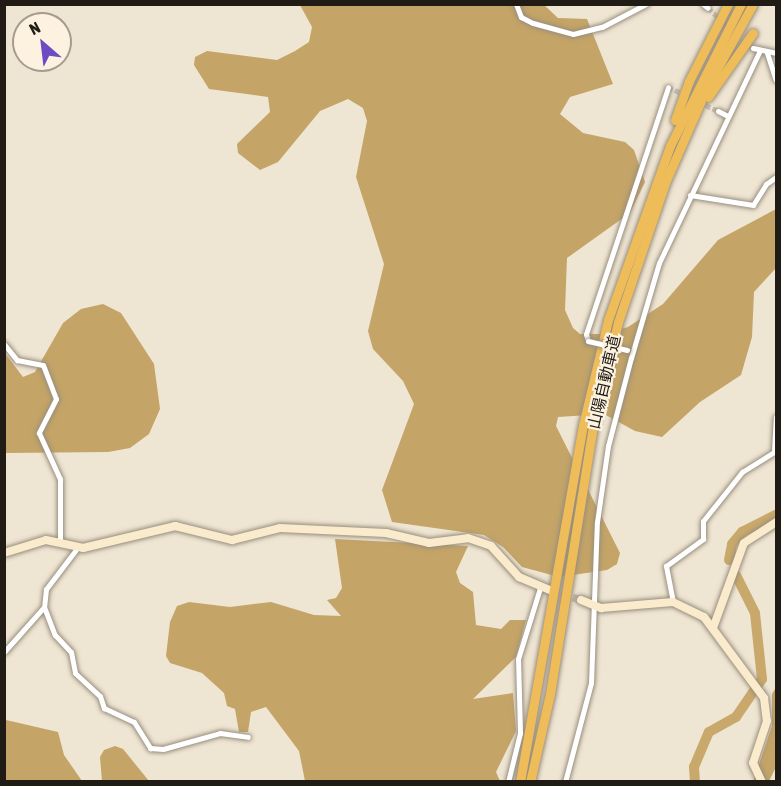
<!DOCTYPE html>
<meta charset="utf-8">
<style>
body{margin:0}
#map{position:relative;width:781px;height:786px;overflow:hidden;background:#efe5d3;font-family:"Asap Condensed","Noto Sans JP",sans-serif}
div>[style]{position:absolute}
.forest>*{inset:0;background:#c4a467}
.river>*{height:10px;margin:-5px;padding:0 5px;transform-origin:5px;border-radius:5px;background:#c9a96b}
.street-tunnel>*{height:5px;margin-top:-2.5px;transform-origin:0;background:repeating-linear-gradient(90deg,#c6bdad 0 5px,transparent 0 7.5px)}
.secondary-tunnel>*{height:8px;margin-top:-4px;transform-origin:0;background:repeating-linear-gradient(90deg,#c6bdad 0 8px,transparent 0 12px)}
.roads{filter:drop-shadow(0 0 2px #988e7d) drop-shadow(0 0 2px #988e7d)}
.street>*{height:5px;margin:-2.5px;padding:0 2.5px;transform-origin:2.5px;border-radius:2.5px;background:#fff}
.secondary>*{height:8px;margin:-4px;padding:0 4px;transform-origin:4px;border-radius:4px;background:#faebcd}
.highway>*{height:9px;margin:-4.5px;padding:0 4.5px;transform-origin:4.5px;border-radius:4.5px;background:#eebc58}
.bridges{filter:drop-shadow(0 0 2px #988e7d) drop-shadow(0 0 2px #988e7d)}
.street-bridge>*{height:5px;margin:-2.5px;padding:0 2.5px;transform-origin:2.5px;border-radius:2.5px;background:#fff}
span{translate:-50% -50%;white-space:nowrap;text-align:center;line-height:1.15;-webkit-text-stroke:4.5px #fdf2e0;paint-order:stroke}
.street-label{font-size:16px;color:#201c15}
.frame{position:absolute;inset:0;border:6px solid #201c15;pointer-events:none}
.north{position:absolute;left:12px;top:12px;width:60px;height:60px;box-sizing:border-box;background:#fdf2e0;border:2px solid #a59c8f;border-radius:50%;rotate:332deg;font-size:16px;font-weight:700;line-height:24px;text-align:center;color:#201c15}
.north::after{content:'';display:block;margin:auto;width:21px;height:27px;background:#6e4ac3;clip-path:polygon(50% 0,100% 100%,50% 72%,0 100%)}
</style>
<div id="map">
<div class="forest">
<div style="clip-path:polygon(543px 4px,558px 18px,587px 19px,613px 84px,570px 97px,560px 114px,583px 133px,625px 142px,634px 150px,645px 182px,630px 213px,567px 258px,565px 310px,573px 328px,580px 334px,603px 334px,628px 327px,663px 304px,718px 240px,776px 209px,776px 268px,754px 292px,752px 337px,741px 375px,700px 402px,662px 437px,635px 431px,604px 414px,558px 417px,556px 426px,620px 553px,617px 564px,607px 570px,559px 577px,522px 567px,503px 547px,484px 535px,392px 522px,382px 490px,414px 404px,403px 381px,373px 349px,368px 331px,384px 264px,356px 177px,367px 121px,363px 108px,348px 99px,320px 111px,278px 162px,260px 170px,238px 153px,237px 144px,270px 112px,268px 97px,209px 89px,194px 65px,195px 57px,207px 51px,277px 60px,295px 51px,309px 42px,312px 27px,300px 5px)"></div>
<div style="clip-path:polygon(103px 304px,121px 313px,154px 364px,160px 409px,149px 434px,130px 448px,108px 452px,5px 453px,4px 352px,23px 377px,35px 372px,63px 323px,81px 309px)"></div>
<div style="clip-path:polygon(335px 539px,468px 546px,456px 572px,460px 583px,473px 592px,476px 625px,501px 629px,510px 620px,526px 620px,516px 657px,473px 699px,513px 693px,516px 731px,496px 772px,500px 781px,305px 781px,299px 751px,266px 707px,251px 712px,248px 732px,239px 732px,235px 709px,227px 706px,224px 693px,202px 673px,170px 663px,166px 656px,170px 622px,177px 606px,189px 602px,230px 607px,271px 602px,314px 615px,341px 616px,327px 600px,336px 598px,342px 588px)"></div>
<div style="clip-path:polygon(776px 687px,776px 767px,769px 781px,753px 782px,772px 726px,772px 694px)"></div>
<div style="clip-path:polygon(6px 720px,58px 732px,64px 755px,82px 781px,5px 781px)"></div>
<div style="clip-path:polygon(115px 746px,123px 749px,149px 781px,102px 781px,100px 757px,104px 750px)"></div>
</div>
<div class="river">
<div style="left:729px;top:560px;width:16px;rotate:-79deg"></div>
<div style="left:732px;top:544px;width:16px;rotate:-50deg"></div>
<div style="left:742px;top:532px;width:38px;rotate:-27deg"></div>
<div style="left:695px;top:782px;width:15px;rotate:-94deg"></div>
<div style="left:694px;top:767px;width:38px;rotate:-67deg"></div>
<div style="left:709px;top:732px;width:31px;rotate:-29deg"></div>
<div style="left:736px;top:717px;width:46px;rotate:-55.6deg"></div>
<div style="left:762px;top:679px;width:66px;rotate:-96.1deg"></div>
<div style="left:755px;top:613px;width:42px;rotate:-116.6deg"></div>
</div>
<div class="street-tunnel">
<div style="left:708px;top:8px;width:28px;rotate:42deg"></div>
<div style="left:668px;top:87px;width:20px;rotate:24deg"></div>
<div style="left:699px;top:102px;width:21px;rotate:25deg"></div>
</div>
<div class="secondary-tunnel">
<div style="left:550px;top:590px;width:33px;rotate:18deg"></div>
</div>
<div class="roads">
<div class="street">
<div style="left:516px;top:4px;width:14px;rotate:69deg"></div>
<div style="left:521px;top:17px;width:13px;rotate:27deg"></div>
<div style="left:533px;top:23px;width:41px;rotate:15.4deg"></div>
<div style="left:573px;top:34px;width:30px;rotate:-14deg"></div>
<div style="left:602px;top:27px;width:50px;rotate:-27.6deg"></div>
<div style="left:703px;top:4px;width:6px;rotate:39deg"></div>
<div style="left:753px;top:48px;width:24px;rotate:12deg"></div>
<div style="left:767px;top:53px;width:28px;rotate:72deg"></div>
<div style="left:718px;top:111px;width:11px;rotate:27deg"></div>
<div style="left:690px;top:195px;width:64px;rotate:9deg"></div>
<div style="left:753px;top:205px;width:25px;rotate:-58deg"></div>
<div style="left:766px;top:184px;width:12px;rotate:-35deg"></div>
<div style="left:588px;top:341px;width:7px;rotate:-106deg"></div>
<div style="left:586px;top:334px;width:260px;rotate:-71.6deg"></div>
<div style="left:4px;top:344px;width:21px;rotate:51deg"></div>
<div style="left:17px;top:360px;width:26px;rotate:11deg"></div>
<div style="left:43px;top:365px;width:36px;rotate:69deg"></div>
<div style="left:56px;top:399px;width:38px;rotate:117deg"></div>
<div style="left:39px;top:433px;width:51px;rotate:65.5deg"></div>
<div style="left:60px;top:479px;width:62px;rotate:90deg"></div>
<div style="left:78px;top:547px;width:53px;rotate:127.3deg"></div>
<div style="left:46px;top:589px;width:18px;rotate:96deg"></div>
<div style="left:44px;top:607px;width:30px;rotate:69deg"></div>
<div style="left:55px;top:635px;width:23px;rotate:47deg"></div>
<div style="left:71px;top:652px;width:21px;rotate:79deg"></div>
<div style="left:75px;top:673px;width:34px;rotate:43deg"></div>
<div style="left:100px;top:696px;width:13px;rotate:72deg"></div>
<div style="left:104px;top:708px;width:33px;rotate:25deg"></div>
<div style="left:134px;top:722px;width:31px;rotate:58deg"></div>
<div style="left:150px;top:748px;width:13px;rotate:4deg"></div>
<div style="left:163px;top:749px;width:59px;rotate:-15.7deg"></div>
<div style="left:220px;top:733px;width:28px;rotate:8deg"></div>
<div style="left:673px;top:602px;width:37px;rotate:-101deg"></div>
<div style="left:666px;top:566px;width:46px;rotate:-36.1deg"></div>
<div style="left:703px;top:539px;width:18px;rotate:-90deg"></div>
<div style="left:703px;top:521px;width:63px;rotate:-51.5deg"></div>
<div style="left:742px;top:472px;width:38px;rotate:-32deg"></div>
<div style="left:774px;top:452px;width:35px;rotate:-87deg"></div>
<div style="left:4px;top:652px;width:60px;rotate:-48.4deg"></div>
<div style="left:508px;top:782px;width:50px;rotate:-76.2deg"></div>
<div style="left:520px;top:733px;width:74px;rotate:-91.5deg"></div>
<div style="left:518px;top:659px;width:74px;rotate:-72.8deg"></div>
<div style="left:565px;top:782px;width:102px;rotate:-75.3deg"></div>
<div style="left:591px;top:683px;width:161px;rotate:-87.9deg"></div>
<div style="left:597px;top:522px;width:77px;rotate:-81.8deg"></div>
<div style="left:608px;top:446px;width:91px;rotate:-75.4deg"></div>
<div style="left:631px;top:358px;width:99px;rotate:-73.6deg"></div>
<div style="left:659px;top:263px;width:233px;rotate:-64.6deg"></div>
</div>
<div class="secondary">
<div style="left:4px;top:553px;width:44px;rotate:-17.2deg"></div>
<div style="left:46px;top:540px;width:38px;rotate:12deg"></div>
<div style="left:83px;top:548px;width:95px;rotate:-13.4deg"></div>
<div style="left:175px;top:526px;width:59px;rotate:13.8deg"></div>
<div style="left:232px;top:540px;width:49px;rotate:-14deg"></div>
<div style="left:280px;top:528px;width:106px;rotate:2.7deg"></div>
<div style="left:386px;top:533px;width:44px;rotate:13.1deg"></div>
<div style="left:429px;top:543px;width:39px;rotate:-7deg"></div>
<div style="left:468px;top:538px;width:24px;rotate:19deg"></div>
<div style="left:491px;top:546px;width:42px;rotate:47.9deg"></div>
<div style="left:519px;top:577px;width:33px;rotate:23deg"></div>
<div style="left:581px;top:600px;width:22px;rotate:22deg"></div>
<div style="left:601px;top:608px;width:72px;rotate:-4.8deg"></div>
<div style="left:673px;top:602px;width:34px;rotate:26deg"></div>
<div style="left:704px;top:617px;width:101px;rotate:53.5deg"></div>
<div style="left:764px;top:698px;width:23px;rotate:83deg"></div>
<div style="left:767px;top:721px;width:44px;rotate:108.4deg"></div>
<div style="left:753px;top:763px;width:21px;rotate:65deg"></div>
<div style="left:713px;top:628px;width:90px;rotate:-70deg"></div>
<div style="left:744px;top:543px;width:38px;rotate:-33deg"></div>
</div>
<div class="highway">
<div style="left:708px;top:97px;width:78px;rotate:-54.9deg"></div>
<div style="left:675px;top:120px;width:41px;rotate:-70.3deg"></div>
<div style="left:689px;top:81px;width:86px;rotate:-63.1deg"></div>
<div style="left:520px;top:782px;width:363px;rotate:-80deg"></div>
<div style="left:583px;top:425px;width:108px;rotate:-76.6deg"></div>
<div style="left:608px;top:320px;width:185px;rotate:-70.4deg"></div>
<div style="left:670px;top:146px;width:159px;rotate:-63.4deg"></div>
<div style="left:530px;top:782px;width:90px;rotate:-77.2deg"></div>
<div style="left:550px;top:694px;width:270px;rotate:-80.9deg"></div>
<div style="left:593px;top:427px;width:108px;rotate:-76.6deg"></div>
<div style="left:618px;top:322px;width:147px;rotate:-71.3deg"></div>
<div style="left:665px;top:183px;width:103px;rotate:-66.4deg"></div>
<div style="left:706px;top:89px;width:97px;rotate:-61.1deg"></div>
</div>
</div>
<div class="bridges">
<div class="street-bridge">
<div style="left:588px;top:341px;width:40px;rotate:13deg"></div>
</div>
</div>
<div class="street-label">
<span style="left:604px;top:382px;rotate:-77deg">山陽自動車道</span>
</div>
<div class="frame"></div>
<div class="north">N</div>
</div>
